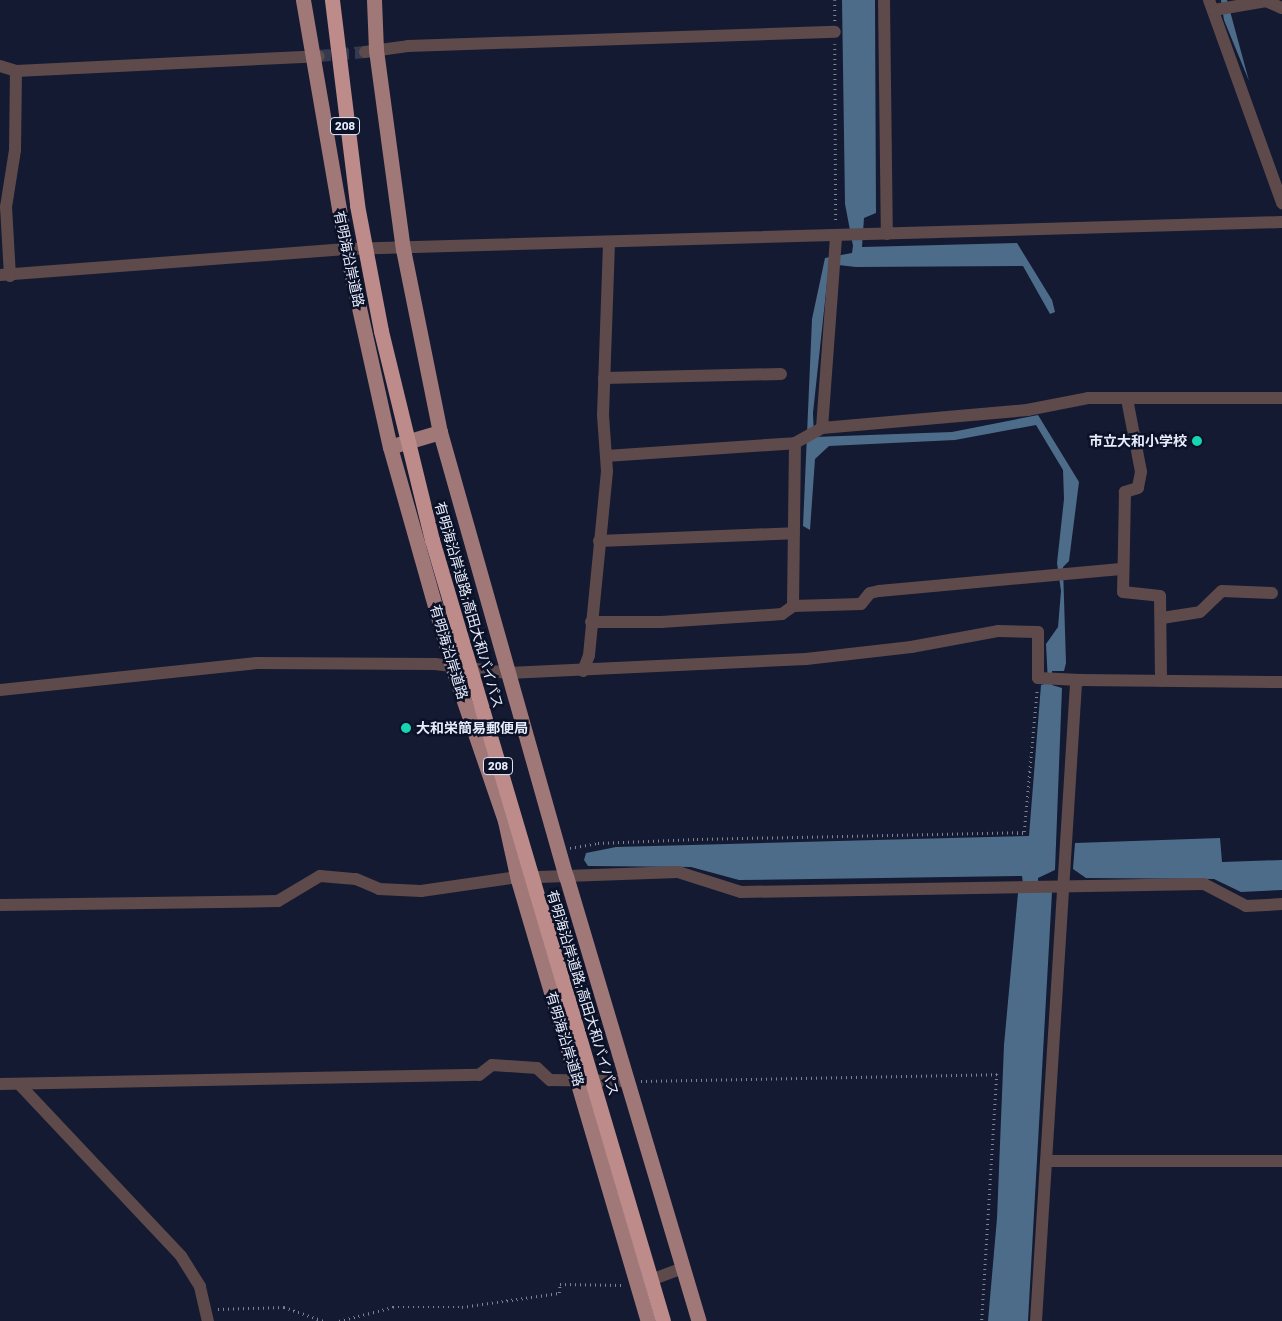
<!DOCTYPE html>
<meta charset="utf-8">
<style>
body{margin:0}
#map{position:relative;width:1282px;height:1321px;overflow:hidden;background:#141a31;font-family:Barlow,"Noto Sans JP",sans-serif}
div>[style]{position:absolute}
.water>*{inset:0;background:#4c6c8a}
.minor-tunnel>*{height:12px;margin-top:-6px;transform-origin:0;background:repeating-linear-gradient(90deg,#343a4f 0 12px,transparent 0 18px)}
.path>*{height:2.5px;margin-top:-1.25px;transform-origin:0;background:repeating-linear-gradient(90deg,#7d8396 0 1px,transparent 0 5px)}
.minor>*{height:12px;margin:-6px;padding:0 6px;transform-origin:6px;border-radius:6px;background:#5e4a4a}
.major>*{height:15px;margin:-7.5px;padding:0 7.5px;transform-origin:7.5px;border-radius:7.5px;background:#a17878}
.highway>*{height:15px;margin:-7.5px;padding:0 7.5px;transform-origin:7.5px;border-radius:7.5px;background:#bc8b8a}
.highway-bridge>*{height:15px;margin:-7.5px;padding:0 7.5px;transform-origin:7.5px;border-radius:7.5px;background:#bc8b8a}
.dots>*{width:14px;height:14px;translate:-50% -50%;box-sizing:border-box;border:2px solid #0b1126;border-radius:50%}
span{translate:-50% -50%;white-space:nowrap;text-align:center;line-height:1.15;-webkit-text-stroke:5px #0b1126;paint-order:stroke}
.shield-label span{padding:1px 4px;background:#0b1126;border:1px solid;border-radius:4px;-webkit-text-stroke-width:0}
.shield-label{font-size:12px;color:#e7ecfc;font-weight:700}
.street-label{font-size:14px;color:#e7ecfc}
.poi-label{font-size:14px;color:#e7ecfc;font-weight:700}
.right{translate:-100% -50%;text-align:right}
.left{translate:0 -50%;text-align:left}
</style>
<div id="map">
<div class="water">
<div style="clip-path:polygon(842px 0,875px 0,876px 213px,864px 218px,862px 247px,1017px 243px,1052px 300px,1055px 312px,1050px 314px,1023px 266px,856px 267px,829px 264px,813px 413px,814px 437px,952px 432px,1038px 415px,1079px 482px,1069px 561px,1063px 567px,1066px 663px,1064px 671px,1052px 671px,1052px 685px,1062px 688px,1055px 870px,1038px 878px,1038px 888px,1052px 892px,1028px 1321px,988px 1321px,997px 1218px,1004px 1045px,1018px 893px,1024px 892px,1022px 876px,739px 880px,691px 867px,588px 866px,584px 860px,586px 853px,616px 847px,1029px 836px,1041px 685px,1048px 683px,1046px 644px,1058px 627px,1061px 591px,1057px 563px,1064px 499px,1063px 470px,1036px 425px,955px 440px,829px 446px,815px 459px,810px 530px,803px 526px,812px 319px,825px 258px,852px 253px,853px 246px,845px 204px)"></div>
<div style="clip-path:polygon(1221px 0,1227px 0,1249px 81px,1224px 20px)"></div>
<div style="clip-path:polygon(1220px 838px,1222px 862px,1282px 860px,1282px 890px,1241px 892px,1214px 879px,1086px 878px,1073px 869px,1075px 843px)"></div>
</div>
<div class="minor-tunnel">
<div style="left:319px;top:56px;width:46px;rotate:-5deg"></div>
</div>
<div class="path">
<div style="left:835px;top:0;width:21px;rotate:90deg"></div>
<div style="left:835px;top:44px;width:179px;rotate:89.7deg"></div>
<div style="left:570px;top:848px;width:28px;rotate:-10deg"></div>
<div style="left:598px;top:843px;width:99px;rotate:-2.3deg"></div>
<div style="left:697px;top:839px;width:327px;rotate:-1.2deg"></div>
<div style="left:1024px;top:832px;width:143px;rotate:-84.8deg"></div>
<div style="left:641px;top:1081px;width:356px;rotate:-1.1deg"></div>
<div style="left:997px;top:1074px;width:247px;rotate:93.5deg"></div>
<div style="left:218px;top:1309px;width:66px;rotate:-1.7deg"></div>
<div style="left:284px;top:1307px;width:42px;rotate:19.3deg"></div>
<div style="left:339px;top:1321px;width:56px;rotate:-14.5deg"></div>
<div style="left:393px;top:1307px;width:69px"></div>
<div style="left:462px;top:1307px;width:98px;rotate:-8.2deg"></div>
<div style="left:559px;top:1293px;width:9px;rotate:-84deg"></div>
<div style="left:560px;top:1284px;width:63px;rotate:0.9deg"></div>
</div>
<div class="minor">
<div style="left:884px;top:0;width:234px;rotate:89.3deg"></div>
<div style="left:1209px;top:0;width:216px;rotate:70.2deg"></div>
<div style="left:1214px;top:10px;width:53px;rotate:-9.8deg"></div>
<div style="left:1266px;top:1px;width:17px;rotate:24deg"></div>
<div style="left:365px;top:52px;width:43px;rotate:-7.9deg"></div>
<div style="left:408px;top:46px;width:427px;rotate:-1.9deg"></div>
<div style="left:0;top:66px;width:17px;rotate:17deg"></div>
<div style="left:16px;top:71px;width:303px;rotate:-2.8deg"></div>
<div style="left:0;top:275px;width:347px;rotate:-4.3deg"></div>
<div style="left:346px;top:249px;width:936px;rotate:-1.65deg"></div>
<div style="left:10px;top:276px;width:69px;rotate:-93.3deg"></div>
<div style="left:6px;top:207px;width:58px;rotate:-81deg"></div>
<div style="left:15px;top:150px;width:79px;rotate:-89.3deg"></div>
<div style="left:604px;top:378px;width:177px;rotate:-1.3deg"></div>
<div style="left:1127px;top:399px;width:74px;rotate:79.1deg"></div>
<div style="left:1141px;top:472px;width:16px;rotate:101deg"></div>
<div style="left:1138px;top:488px;width:14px;rotate:163deg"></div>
<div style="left:1125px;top:492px;width:100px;rotate:91.1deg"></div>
<div style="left:1123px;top:592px;width:37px;rotate:6deg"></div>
<div style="left:1160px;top:596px;width:85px;rotate:89.3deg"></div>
<div style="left:822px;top:428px;width:192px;rotate:-85.8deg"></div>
<div style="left:795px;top:443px;width:163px;rotate:90.7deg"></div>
<div style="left:793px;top:606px;width:68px;rotate:-1.7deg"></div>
<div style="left:861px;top:604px;width:14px;rotate:-51deg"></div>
<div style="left:870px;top:593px;width:9px;rotate:-13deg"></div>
<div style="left:879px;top:591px;width:243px;rotate:-5.2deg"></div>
<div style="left:606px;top:456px;width:189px;rotate:-3.9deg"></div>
<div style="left:795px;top:443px;width:31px;rotate:-29deg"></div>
<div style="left:822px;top:428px;width:206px;rotate:-5deg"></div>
<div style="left:1027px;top:410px;width:62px;rotate:-11.1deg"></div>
<div style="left:1088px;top:398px;width:194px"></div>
<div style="left:599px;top:541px;width:195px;rotate:-2.3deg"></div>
<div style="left:1162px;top:618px;width:38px;rotate:-9deg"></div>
<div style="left:1200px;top:612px;width:30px;rotate:-44deg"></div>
<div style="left:1222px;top:591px;width:50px;rotate:2.3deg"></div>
<div style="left:591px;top:622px;width:70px"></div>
<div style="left:661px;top:622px;width:108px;rotate:-3.7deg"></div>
<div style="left:769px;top:615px;width:13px;rotate:-4deg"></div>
<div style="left:782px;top:614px;width:14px;rotate:-36deg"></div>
<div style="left:583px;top:671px;width:17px;rotate:-69deg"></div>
<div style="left:589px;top:655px;width:185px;rotate:-84.4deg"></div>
<div style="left:607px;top:471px;width:56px;rotate:-94.1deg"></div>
<div style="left:603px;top:415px;width:173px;rotate:-88deg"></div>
<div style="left:0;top:690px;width:258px;rotate:-6deg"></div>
<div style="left:257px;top:663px;width:178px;rotate:0.3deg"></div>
<div style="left:435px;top:664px;width:74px;rotate:7deg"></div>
<div style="left:508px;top:673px;width:298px;rotate:-2.7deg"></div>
<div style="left:806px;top:659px;width:106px;rotate:-6.5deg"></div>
<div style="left:911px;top:647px;width:88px;rotate:-10.4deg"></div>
<div style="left:998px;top:631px;width:40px;rotate:1.4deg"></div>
<div style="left:1038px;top:632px;width:46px;rotate:90deg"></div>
<div style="left:1038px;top:678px;width:42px;rotate:2.7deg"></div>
<div style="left:0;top:905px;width:278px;rotate:-0.8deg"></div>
<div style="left:278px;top:901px;width:49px;rotate:-30.8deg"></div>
<div style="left:320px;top:876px;width:36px;rotate:5deg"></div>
<div style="left:356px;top:879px;width:25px;rotate:23deg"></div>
<div style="left:379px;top:889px;width:42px;rotate:2.7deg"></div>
<div style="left:421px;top:891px;width:91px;rotate:-8.2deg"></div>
<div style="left:511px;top:878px;width:167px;rotate:-2.1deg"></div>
<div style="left:678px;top:872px;width:66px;rotate:17.6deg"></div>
<div style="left:741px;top:892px;width:463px;rotate:-1deg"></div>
<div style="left:1204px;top:884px;width:47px;rotate:27.6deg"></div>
<div style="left:1246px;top:906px;width:36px;rotate:-3deg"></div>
<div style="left:0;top:1084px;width:479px;rotate:-1.1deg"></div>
<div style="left:479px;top:1075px;width:16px;rotate:-38deg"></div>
<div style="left:492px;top:1065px;width:45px;rotate:3.8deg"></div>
<div style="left:537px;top:1068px;width:18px;rotate:43deg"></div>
<div style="left:550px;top:1080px;width:78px;rotate:0.7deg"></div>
<div style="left:19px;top:1084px;width:236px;rotate:46.7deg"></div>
<div style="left:181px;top:1256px;width:36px;rotate:58deg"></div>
<div style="left:200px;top:1287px;width:35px;rotate:77deg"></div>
<div style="left:1047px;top:1161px;width:235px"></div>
<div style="left:643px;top:1283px;width:43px;rotate:-20.6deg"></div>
<div style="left:1036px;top:1321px;width:638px;rotate:-86.41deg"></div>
<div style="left:1076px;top:684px;width:6px;rotate:-45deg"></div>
<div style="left:1080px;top:680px;width:202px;rotate:0.6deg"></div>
</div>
<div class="major">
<div style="left:303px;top:0;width:253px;rotate:80.2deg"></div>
<div style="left:346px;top:249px;width:203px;rotate:77.5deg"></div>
<div style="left:390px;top:447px;width:228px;rotate:74.2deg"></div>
<div style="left:452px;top:666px;width:164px;rotate:71.1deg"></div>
<div style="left:505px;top:821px;width:60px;rotate:77.6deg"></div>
<div style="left:518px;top:880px;width:460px;rotate:73.6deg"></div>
<div style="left:374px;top:0;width:50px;rotate:87.7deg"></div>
<div style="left:376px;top:50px;width:201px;rotate:82.3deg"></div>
<div style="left:403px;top:249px;width:187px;rotate:78.6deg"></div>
<div style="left:440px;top:432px;width:462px;rotate:74.2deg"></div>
<div style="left:566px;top:876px;width:464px;rotate:73.4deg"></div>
<div style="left:396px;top:445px;width:46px;rotate:-16.5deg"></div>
</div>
<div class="highway">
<div style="left:332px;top:0;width:207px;rotate:83deg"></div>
</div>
<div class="highway-bridge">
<div style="left:357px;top:205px;width:128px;rotate:79.2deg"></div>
<div style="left:381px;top:331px;width:215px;rotate:76.3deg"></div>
<div style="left:432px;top:540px;width:814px;rotate:73.52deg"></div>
</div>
<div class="dots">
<div style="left:1197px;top:441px;background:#17d5b3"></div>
<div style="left:406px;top:728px;background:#17d5b3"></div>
</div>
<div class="shield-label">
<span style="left:345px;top:126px">208</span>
<span style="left:498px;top:766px">208</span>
</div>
<div class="street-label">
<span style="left:349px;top:259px;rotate:78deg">有明海沿岸道路</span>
<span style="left:469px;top:605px;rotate:74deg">有明海沿岸道路;高田大和バイパス</span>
<span style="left:449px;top:652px;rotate:73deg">有明海沿岸道路</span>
<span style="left:583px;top:993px;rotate:73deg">有明海沿岸道路;高田大和バイパス</span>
<span style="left:565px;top:1039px;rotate:73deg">有明海沿岸道路</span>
</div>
<div class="poi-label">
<span class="right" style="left:1187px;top:441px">市立大和小学校</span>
<span class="left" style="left:416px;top:728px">大和栄簡易郵便局</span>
</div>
</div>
